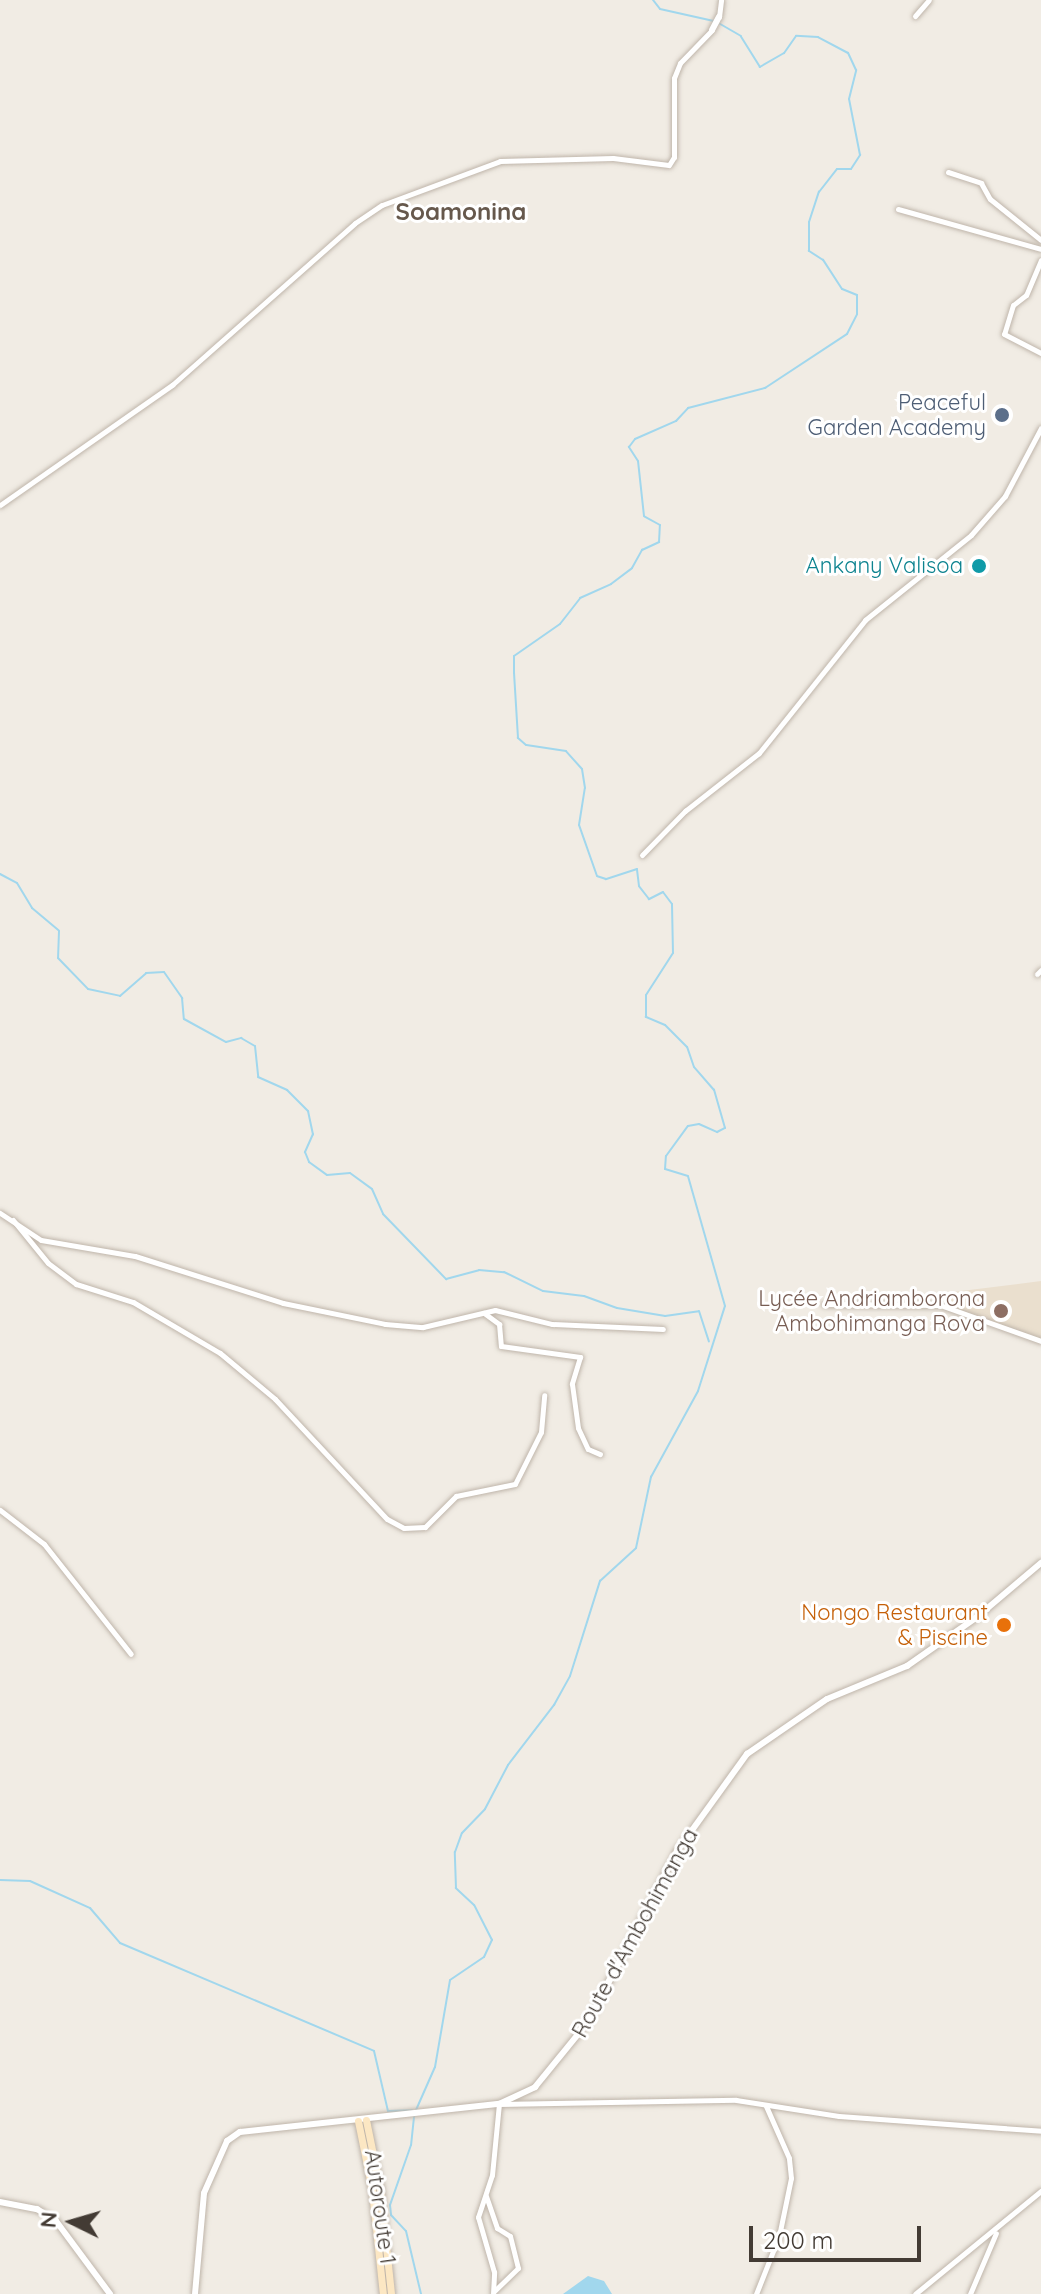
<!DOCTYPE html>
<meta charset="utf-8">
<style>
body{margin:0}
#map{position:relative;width:1041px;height:2294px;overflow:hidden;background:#f1ece4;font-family:Quicksand,sans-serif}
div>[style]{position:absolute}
.education>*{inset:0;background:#eadfce}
.water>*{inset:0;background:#a1d7ed}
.stream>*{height:2px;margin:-1px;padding:0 1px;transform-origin:1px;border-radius:1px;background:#a1d7ed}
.roads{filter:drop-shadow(0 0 2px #bfb5aa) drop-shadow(0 0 2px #bfb5aa)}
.minor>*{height:5px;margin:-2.5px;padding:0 2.5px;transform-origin:2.5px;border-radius:2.5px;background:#fff}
.tertiary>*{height:6px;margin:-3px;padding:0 3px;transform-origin:3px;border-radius:3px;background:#fff}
.secondary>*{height:7px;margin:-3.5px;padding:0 3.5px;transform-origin:3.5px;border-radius:3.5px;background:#fce7c3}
.dots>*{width:22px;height:22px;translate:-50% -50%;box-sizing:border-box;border:4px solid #fff;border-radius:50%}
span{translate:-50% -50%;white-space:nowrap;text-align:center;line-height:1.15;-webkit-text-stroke:6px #fff;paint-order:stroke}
.service-label{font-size:22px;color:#4e5e75}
.right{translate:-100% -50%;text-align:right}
.culture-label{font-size:22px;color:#0d838f}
.education-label{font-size:22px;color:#785e54}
.food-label{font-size:22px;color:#c56008}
.street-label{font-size:22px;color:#433b34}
.neighbourhood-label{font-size:24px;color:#66584c;font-weight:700}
.north{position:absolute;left:32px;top:2182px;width:80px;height:80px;-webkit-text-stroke:6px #fff;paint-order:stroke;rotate:275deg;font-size:22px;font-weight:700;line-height:32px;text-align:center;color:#433b34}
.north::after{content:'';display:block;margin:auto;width:28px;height:36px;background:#433b34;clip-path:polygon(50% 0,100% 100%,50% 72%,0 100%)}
.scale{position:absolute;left:749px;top:2226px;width:172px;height:36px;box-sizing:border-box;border:4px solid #433b34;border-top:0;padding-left:10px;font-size:24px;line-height:28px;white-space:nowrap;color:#433b34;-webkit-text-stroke:6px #fff;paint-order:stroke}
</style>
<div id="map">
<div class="education">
<div style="clip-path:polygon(1041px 1281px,1041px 1339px,942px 1304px,945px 1293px)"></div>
</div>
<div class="water">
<div style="clip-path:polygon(588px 2276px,604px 2281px,612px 2294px,563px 2294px)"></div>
</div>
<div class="stream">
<div style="left:653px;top:0;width:11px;rotate:52deg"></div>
<div style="left:660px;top:9px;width:55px;rotate:12.5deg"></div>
<div style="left:0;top:874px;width:19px;rotate:28deg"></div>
<div style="left:17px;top:883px;width:29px;rotate:59deg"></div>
<div style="left:32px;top:908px;width:35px;rotate:40deg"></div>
<div style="left:59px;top:931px;width:27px;rotate:92deg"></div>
<div style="left:58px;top:958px;width:43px;rotate:45.9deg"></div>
<div style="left:88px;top:989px;width:33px;rotate:12deg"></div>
<div style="left:120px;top:996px;width:35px;rotate:-41deg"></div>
<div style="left:146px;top:973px;width:18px;rotate:-3deg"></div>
<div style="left:164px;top:972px;width:32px;rotate:55deg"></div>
<div style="left:182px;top:998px;width:21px;rotate:85deg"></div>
<div style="left:184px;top:1019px;width:48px;rotate:28.7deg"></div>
<div style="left:226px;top:1042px;width:16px;rotate:-15deg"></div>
<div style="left:241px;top:1038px;width:16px;rotate:30deg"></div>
<div style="left:255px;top:1046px;width:31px;rotate:84deg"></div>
<div style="left:258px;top:1077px;width:32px;rotate:24deg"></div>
<div style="left:287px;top:1090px;width:30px;rotate:45deg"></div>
<div style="left:308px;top:1111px;width:24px;rotate:78deg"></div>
<div style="left:313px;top:1134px;width:20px;rotate:114deg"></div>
<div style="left:305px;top:1152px;width:11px;rotate:68deg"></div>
<div style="left:309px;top:1162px;width:22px;rotate:36deg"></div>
<div style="left:327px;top:1175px;width:23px;rotate:-5deg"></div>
<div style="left:350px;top:1173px;width:27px;rotate:36deg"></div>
<div style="left:372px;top:1189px;width:27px;rotate:66deg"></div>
<div style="left:383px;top:1214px;width:91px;rotate:45.9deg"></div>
<div style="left:446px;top:1279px;width:34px;rotate:-15deg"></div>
<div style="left:479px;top:1270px;width:25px;rotate:5deg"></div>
<div style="left:504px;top:1272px;width:43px;rotate:26deg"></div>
<div style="left:543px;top:1291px;width:41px;rotate:7deg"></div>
<div style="left:584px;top:1296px;width:35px;rotate:20deg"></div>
<div style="left:617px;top:1308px;width:49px;rotate:9.5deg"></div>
<div style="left:665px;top:1316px;width:34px;rotate:-8deg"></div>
<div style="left:699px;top:1311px;width:32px;rotate:72deg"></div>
<div style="left:0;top:1880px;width:30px;rotate:2deg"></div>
<div style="left:30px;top:1881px;width:66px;rotate:24.2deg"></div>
<div style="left:90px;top:1908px;width:46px;rotate:49.4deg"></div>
<div style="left:120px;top:1943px;width:276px;rotate:23deg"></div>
<div style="left:374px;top:2051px;width:62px;rotate:76.9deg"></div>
<div style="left:388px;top:2111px;width:24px;rotate:-2deg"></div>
<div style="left:416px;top:2110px;width:47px;rotate:-66.2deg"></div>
<div style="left:435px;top:2067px;width:88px;rotate:-80.2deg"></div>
<div style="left:450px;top:1980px;width:41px;rotate:-34.1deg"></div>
<div style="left:484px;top:1957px;width:19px;rotate:-65deg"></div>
<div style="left:492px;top:1940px;width:39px;rotate:-117deg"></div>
<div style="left:474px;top:1905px;width:25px;rotate:-137deg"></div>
<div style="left:456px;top:1888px;width:36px;rotate:-92deg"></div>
<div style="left:455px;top:1852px;width:20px;rotate:-70deg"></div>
<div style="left:462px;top:1833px;width:33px;rotate:-46deg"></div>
<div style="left:485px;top:1809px;width:50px;rotate:-62.4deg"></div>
<div style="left:508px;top:1765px;width:76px;rotate:-52.5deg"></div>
<div style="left:554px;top:1705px;width:33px;rotate:-61deg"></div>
<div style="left:570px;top:1676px;width:100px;rotate:-72.5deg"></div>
<div style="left:600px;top:1581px;width:49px;rotate:-42.5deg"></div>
<div style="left:636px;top:1548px;width:73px;rotate:-78.1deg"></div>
<div style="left:651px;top:1477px;width:98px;rotate:-61.3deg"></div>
<div style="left:698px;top:1391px;width:89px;rotate:-72.4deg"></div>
<div style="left:725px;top:1306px;width:135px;rotate:-105.9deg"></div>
<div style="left:688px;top:1176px;width:24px;rotate:-163deg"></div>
<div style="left:665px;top:1169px;width:13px;rotate:-86deg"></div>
<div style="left:666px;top:1156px;width:37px;rotate:-54deg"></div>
<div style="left:688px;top:1126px;width:11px;rotate:-10deg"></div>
<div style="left:699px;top:1124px;width:20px;rotate:24deg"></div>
<div style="left:717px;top:1132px;width:9px;rotate:-27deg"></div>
<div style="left:725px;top:1128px;width:40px;rotate:-106deg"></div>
<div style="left:714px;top:1090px;width:30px;rotate:-131deg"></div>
<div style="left:694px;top:1067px;width:21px;rotate:-109deg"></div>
<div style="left:687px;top:1047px;width:31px;rotate:-135deg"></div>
<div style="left:665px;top:1025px;width:21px;rotate:-157deg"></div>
<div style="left:646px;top:1017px;width:22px;rotate:-90deg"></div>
<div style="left:646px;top:995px;width:50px;rotate:-57.3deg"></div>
<div style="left:673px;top:953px;width:49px;rotate:-91.2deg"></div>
<div style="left:672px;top:904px;width:15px;rotate:-127deg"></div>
<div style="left:663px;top:892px;width:16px;rotate:153deg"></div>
<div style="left:649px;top:899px;width:16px;rotate:-128deg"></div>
<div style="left:639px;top:886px;width:17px;rotate:-97deg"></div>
<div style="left:637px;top:869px;width:33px;rotate:162deg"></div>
<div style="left:606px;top:879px;width:9px;rotate:-162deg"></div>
<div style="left:597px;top:876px;width:54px;rotate:-109.4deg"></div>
<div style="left:579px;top:825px;width:37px;rotate:-81deg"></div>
<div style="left:585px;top:788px;width:19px;rotate:-99deg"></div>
<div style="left:582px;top:769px;width:24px;rotate:-132deg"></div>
<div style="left:566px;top:751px;width:40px;rotate:-171.5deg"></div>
<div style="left:526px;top:745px;width:11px;rotate:-139deg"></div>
<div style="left:518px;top:738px;width:65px;rotate:-93.5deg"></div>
<div style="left:514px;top:673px;width:17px;rotate:-90deg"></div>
<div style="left:514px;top:656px;width:56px;rotate:-34.8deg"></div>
<div style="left:560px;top:624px;width:33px;rotate:-52deg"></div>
<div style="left:580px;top:598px;width:34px;rotate:-24deg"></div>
<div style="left:611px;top:584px;width:26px;rotate:-37deg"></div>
<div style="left:632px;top:568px;width:21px;rotate:-61deg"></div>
<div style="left:642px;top:550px;width:19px;rotate:-25deg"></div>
<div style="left:659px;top:542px;width:17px;rotate:-87deg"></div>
<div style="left:660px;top:525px;width:18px;rotate:-151deg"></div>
<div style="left:644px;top:516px;width:55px;rotate:-96.2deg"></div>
<div style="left:638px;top:461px;width:17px;rotate:-123deg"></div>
<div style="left:629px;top:447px;width:10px;rotate:-53deg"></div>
<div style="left:635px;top:439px;width:45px;rotate:-23.7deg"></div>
<div style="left:676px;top:421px;width:18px;rotate:-47deg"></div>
<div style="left:688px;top:408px;width:80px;rotate:-14.6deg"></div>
<div style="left:765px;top:388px;width:98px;rotate:-33.4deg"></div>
<div style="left:847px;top:334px;width:22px;rotate:-63deg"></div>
<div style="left:857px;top:314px;width:19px;rotate:-90deg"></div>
<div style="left:857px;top:295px;width:16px;rotate:-158deg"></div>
<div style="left:842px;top:289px;width:35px;rotate:-123deg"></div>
<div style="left:823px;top:260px;width:17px;rotate:-147deg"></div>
<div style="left:809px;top:251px;width:29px;rotate:-90deg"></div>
<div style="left:809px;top:222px;width:32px;rotate:-72deg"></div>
<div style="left:819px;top:192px;width:29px;rotate:-52deg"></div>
<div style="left:837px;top:169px;width:14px"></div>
<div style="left:851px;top:169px;width:17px;rotate:-57deg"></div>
<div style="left:860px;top:155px;width:57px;rotate:-101.1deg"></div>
<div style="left:849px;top:99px;width:30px;rotate:-76deg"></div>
<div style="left:856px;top:70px;width:19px;rotate:-115deg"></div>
<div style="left:848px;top:53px;width:34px;rotate:-152deg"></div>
<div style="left:818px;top:37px;width:22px;rotate:-177deg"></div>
<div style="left:796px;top:36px;width:21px;rotate:125deg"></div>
<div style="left:784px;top:53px;width:28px;rotate:150deg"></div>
<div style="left:760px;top:67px;width:36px;rotate:-122deg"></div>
<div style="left:741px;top:36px;width:24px;rotate:-150deg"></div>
<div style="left:414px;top:2117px;width:28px;rotate:96deg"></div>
<div style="left:411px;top:2145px;width:64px;rotate:109.3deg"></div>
<div style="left:390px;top:2205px;width:10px;rotate:84deg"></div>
<div style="left:391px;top:2215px;width:22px;rotate:47deg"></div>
<div style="left:406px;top:2231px;width:65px;rotate:76.6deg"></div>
</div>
<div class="roads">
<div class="minor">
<div style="left:915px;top:16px;width:21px;rotate:-49deg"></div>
<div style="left:719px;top:17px;width:17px;rotate:-83deg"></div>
<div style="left:948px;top:172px;width:35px;rotate:18deg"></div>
<div style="left:981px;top:183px;width:18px;rotate:61deg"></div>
<div style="left:990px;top:199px;width:65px;rotate:38.8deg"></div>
<div style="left:898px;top:209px;width:148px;rotate:15.6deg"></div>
<div style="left:1041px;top:260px;width:38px;rotate:113deg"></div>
<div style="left:1026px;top:295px;width:16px;rotate:142deg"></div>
<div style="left:1013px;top:305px;width:30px;rotate:107deg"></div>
<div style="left:1004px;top:334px;width:42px;rotate:27.2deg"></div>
<div style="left:0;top:505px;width:210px;rotate:-34.9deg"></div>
<div style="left:172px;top:385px;width:244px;rotate:-41.5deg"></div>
<div style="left:355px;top:223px;width:32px;rotate:-34deg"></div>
<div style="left:382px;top:205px;width:126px;rotate:-20.4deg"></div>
<div style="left:500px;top:161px;width:113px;rotate:-1.5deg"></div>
<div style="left:613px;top:158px;width:56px;rotate:7.1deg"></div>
<div style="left:669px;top:165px;width:9px;rotate:-58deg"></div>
<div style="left:674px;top:157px;width:79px;rotate:-90deg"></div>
<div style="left:674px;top:78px;width:16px;rotate:-68deg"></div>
<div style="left:680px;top:63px;width:46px;rotate:-45.9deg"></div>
<div style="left:642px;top:855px;width:62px;rotate:-45.7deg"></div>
<div style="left:685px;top:811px;width:94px;rotate:-38.1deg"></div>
<div style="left:759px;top:753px;width:170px;rotate:-51.4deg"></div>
<div style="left:865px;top:620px;width:136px;rotate:-38.7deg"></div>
<div style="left:971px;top:535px;width:52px;rotate:-48.9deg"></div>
<div style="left:1005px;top:496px;width:77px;rotate:-62.1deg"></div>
<div style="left:1037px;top:974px;width:6px;rotate:-45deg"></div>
<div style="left:0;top:1213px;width:49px;rotate:33.4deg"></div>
<div style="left:41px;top:1240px;width:95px;rotate:9.7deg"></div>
<div style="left:135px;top:1256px;width:155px;rotate:17.6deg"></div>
<div style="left:283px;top:1303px;width:104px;rotate:11.6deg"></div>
<div style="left:385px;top:1324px;width:38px;rotate:5deg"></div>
<div style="left:423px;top:1327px;width:74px;rotate:-13.3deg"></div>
<div style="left:495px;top:1310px;width:59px;rotate:13.8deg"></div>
<div style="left:552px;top:1324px;width:111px;rotate:2.6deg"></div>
<div style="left:13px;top:1220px;width:55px;rotate:50.9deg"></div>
<div style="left:48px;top:1263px;width:35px;rotate:37deg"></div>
<div style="left:76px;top:1284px;width:60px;rotate:17.5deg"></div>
<div style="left:133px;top:1302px;width:101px;rotate:30.4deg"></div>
<div style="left:220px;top:1353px;width:72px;rotate:39.9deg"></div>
<div style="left:275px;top:1399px;width:164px;rotate:47deg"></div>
<div style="left:387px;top:1519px;width:19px;rotate:28deg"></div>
<div style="left:404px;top:1528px;width:21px;rotate:-3deg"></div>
<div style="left:425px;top:1527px;width:44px;rotate:-45deg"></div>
<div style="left:456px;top:1496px;width:60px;rotate:-11.5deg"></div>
<div style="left:515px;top:1484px;width:58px;rotate:-63.4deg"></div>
<div style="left:541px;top:1432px;width:37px;rotate:-85deg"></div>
<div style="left:824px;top:1304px;width:116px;rotate:0.5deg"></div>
<div style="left:940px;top:1305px;width:107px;rotate:19.6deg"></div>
<div style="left:484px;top:1313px;width:19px;rotate:36deg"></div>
<div style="left:499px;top:1324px;width:22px;rotate:85deg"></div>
<div style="left:501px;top:1346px;width:80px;rotate:7.9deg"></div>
<div style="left:580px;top:1357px;width:28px;rotate:107deg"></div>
<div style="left:572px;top:1384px;width:44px;rotate:82.2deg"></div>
<div style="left:578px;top:1428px;width:23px;rotate:65deg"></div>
<div style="left:588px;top:1449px;width:13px;rotate:23deg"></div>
<div style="left:0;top:1510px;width:56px;rotate:37.7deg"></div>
<div style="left:44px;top:1544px;width:140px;rotate:51.7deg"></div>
<div style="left:486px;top:2196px;width:34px;rotate:71deg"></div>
<div style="left:497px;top:2228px;width:15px;rotate:32deg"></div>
<div style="left:510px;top:2236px;width:33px;rotate:76deg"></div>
<div style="left:518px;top:2268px;width:33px;rotate:136deg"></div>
<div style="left:493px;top:2294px;width:22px;rotate:-87deg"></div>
<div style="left:494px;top:2272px;width:57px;rotate:-106.2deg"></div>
<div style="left:478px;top:2217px;width:44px;rotate:-71.6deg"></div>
<div style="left:492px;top:2175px;width:71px;rotate:-84.4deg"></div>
<div style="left:499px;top:2104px;width:237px;rotate:-1deg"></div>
<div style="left:736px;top:2100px;width:104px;rotate:8.8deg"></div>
<div style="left:839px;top:2116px;width:203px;rotate:4.2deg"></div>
<div style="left:756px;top:2294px;width:62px;rotate:-68.4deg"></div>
<div style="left:779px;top:2236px;width:59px;rotate:-78.3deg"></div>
<div style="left:791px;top:2178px;width:20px;rotate:-96deg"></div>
<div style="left:789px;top:2158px;width:57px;rotate:-113.9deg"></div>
<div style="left:915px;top:2294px;width:163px;rotate:-39.3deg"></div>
<div style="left:970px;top:2294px;width:66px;rotate:-66.9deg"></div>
</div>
<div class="tertiary">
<div style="left:712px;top:30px;width:15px;rotate:-62deg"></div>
<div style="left:0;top:2202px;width:38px;rotate:11deg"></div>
<div style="left:37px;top:2209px;width:22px;rotate:32deg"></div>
<div style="left:56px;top:2221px;width:91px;rotate:53.5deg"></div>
<div style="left:195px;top:2294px;width:101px;rotate:-84.9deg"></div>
<div style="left:204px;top:2193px;width:57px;rotate:-66.1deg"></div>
<div style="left:227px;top:2141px;width:16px;rotate:-35deg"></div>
<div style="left:240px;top:2132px;width:261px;rotate:-6.2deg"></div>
<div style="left:499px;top:2104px;width:40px;rotate:-25deg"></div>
<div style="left:535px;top:2087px;width:84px;rotate:-50.8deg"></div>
<div style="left:588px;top:2022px;width:193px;rotate:-62.5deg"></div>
<div style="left:677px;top:1851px;width:120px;rotate:-54.2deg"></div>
<div style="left:747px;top:1754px;width:97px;rotate:-34.5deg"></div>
<div style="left:827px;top:1699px;width:87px;rotate:-22.4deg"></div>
<div style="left:907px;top:1666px;width:85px;rotate:-35deg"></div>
<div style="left:977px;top:1617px;width:84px;rotate:-40.2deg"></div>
</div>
<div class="secondary">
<div style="left:366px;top:2120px;width:70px;rotate:78.5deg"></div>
<div style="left:380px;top:2189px;width:106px;rotate:84deg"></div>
<div style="left:358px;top:2121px;width:70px;rotate:78.5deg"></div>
<div style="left:372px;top:2190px;width:105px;rotate:84deg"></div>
</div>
</div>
<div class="dots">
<div style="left:1002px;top:415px;background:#5c6f8a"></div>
<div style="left:979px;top:566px;background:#0f9aa8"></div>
<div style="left:1001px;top:1311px;background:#8d6e63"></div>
<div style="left:1004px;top:1625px;background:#e8710a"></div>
</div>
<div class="service-label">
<span class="right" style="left:986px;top:415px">Peaceful<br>Garden Academy</span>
</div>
<div class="culture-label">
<span class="right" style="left:963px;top:566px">Ankany Valisoa</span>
</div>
<div class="education-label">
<span class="right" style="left:985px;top:1311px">Lycée Andriamborona<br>Ambohimanga Rova</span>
</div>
<div class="food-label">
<span class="right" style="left:988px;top:1625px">Nongo Restaurant<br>&amp; Piscine</span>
</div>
<div class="street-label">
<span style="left:635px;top:1933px;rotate:-61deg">Route d'Ambohimanga</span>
<span style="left:380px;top:2207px;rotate:82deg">Autoroute 1</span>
</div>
<div class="neighbourhood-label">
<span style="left:461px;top:212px">Soamonina</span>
</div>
<div class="north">N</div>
<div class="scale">200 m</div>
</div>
